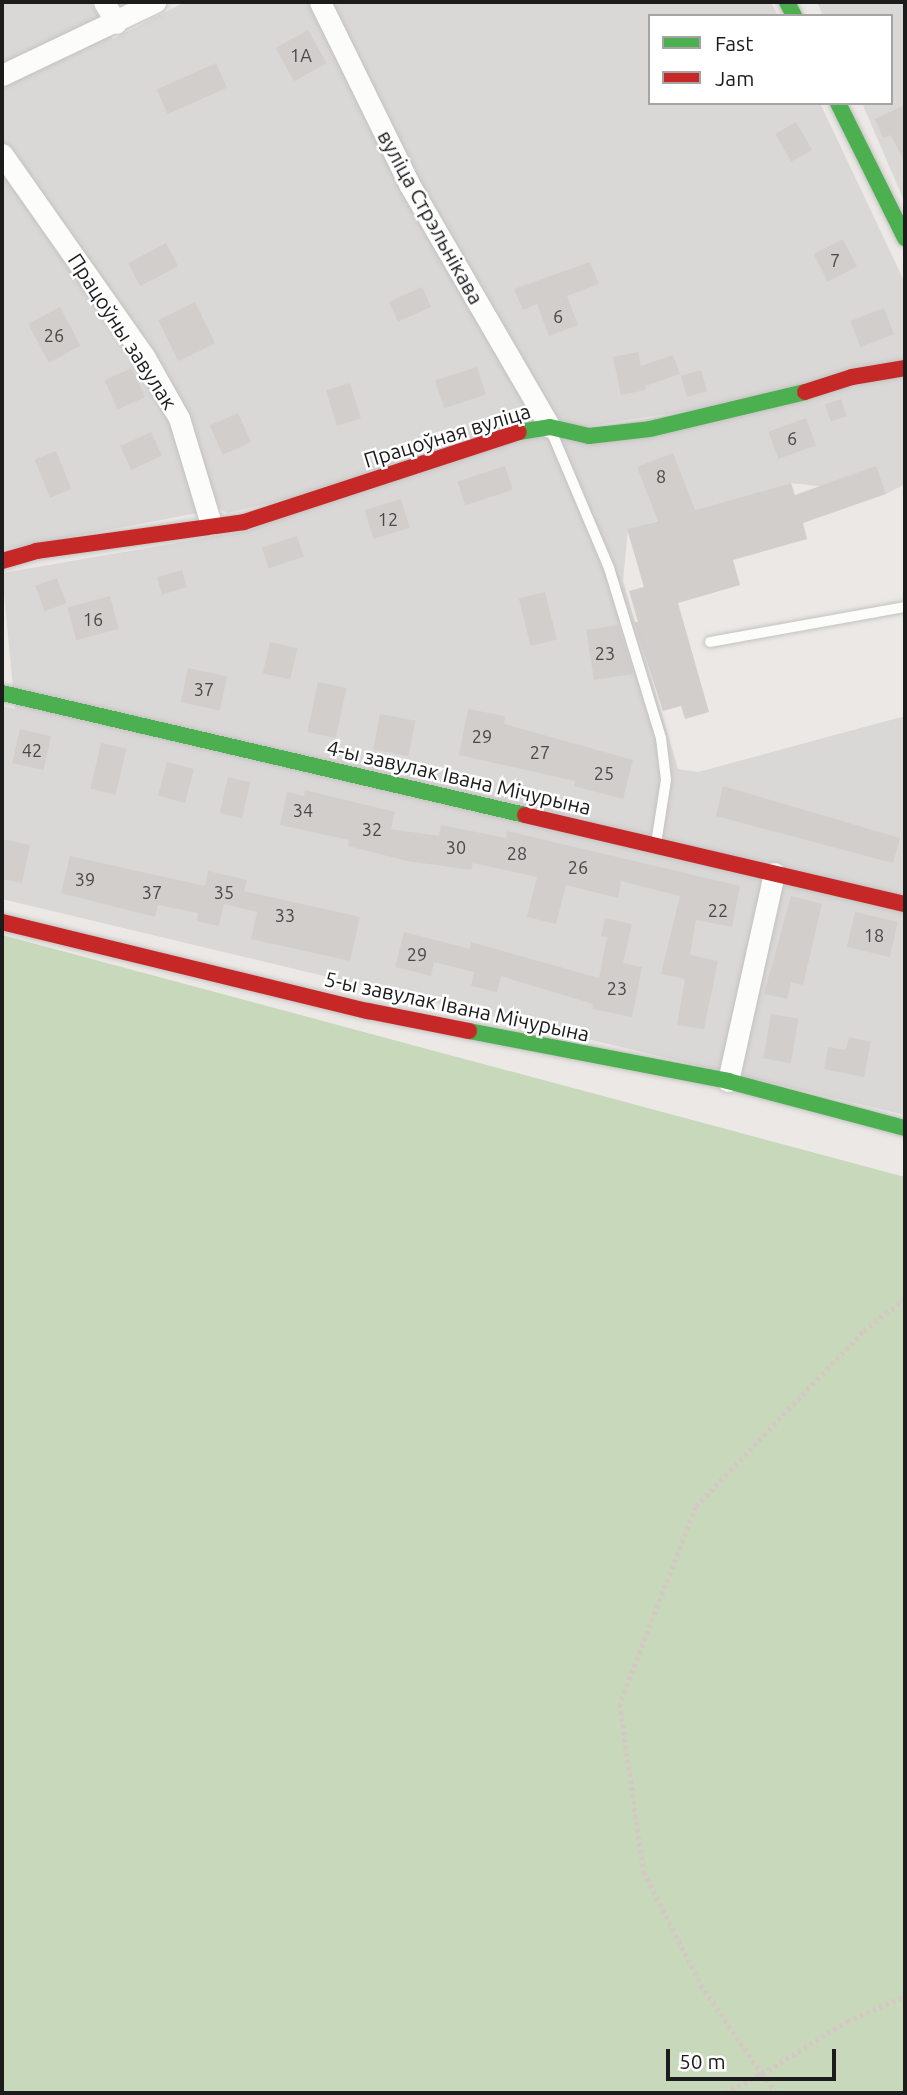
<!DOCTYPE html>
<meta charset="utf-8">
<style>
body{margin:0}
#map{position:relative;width:907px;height:2095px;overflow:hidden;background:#ebe8e5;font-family:Ubuntu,sans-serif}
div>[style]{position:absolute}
.residential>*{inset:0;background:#dad8d6}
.forest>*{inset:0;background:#c7d9ba}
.building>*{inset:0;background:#d1cecc;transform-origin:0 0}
.path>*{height:4.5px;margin-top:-2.25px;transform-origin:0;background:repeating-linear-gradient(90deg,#d6c6c4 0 3.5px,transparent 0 7px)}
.roads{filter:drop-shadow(0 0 2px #c3c2c1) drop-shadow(0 0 2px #c3c2c1)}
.lane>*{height:10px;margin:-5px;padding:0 5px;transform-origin:5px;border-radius:5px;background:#fcfcfb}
.street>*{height:21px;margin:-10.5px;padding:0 10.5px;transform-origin:10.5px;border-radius:10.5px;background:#fcfcfb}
.fast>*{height:16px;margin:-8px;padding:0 8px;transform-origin:8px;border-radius:8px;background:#4caf50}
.jam>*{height:16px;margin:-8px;padding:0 8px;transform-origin:8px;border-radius:8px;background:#c62828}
span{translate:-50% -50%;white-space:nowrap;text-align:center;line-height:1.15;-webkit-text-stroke:5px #fff;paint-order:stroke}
.number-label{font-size:18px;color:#494848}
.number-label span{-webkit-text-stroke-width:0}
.street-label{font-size:21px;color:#1c1c1c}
.frame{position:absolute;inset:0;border:4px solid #1c1c1c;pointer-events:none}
.legend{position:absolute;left:648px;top:14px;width:245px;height:91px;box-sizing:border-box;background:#fff;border:2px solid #a4a4a4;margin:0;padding:9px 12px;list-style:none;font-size:21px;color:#1c1c1c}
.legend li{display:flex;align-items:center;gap:14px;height:35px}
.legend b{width:35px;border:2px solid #a4a4a4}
.scale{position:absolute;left:666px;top:2049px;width:170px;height:32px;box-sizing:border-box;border:4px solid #1c1c1c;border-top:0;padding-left:9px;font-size:21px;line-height:24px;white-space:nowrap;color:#1c1c1c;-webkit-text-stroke:5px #fff;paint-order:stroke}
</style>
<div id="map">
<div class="residential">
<div style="clip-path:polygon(2px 2px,90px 2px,113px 39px,185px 2px,771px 2px,778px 16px,650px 16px,650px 103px,820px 103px,905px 283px,905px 360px,733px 404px,588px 426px,228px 513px,219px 509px,2px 550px)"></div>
<div style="clip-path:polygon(817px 2px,905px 2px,905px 203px,862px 103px,891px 103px,891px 16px,823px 16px)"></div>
<div style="clip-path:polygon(905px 375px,905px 484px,886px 494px,791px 483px,628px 529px,623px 581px,678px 769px,698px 772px,905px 716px,905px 1115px,2px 899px,2px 706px,15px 709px,2px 573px,246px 531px,491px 446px)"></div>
</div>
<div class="forest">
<div style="clip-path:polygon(2px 935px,905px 1177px,905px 2093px,2px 2093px)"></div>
</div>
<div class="building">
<div style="left:308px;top:30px;width:38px;height:37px;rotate:61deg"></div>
<div style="left:216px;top:63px;width:27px;height:65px;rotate:66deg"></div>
<div style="clip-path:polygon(905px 105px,905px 163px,891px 135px,883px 138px,875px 119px)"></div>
<div style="left:796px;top:122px;width:32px;height:24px;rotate:60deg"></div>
<div style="left:843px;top:239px;width:31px;height:33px;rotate:63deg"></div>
<div style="left:166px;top:243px;width:26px;height:43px;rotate:62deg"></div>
<div style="clip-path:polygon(590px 262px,599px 284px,567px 296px,578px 325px,549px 336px,537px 304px,523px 310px,514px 289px)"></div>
<div style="left:422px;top:287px;width:22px;height:36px;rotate:66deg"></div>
<div style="left:195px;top:302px;width:46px;height:41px;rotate:64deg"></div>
<div style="left:60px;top:307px;width:44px;height:36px;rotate:62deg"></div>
<div style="left:884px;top:308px;width:28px;height:36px;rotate:69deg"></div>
<div style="clip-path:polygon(638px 352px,641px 366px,673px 355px,680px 374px,645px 386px,646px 390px,621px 395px,613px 357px)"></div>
<div style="left:477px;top:367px;width:29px;height:44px;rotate:72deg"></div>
<div style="left:132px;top:368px;width:32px;height:30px;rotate:66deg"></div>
<div style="left:701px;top:370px;width:22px;height:21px;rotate:74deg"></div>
<div style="left:350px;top:383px;width:37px;height:25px;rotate:73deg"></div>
<div style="left:841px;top:399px;width:18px;height:17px;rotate:71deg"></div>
<div style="left:238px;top:413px;width:32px;height:31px;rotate:66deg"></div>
<div style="left:806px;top:418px;width:29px;height:40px;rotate:70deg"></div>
<div style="left:151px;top:432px;width:26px;height:34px;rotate:65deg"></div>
<div style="left:56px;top:451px;width:41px;height:23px;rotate:68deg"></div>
<div style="clip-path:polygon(673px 453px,695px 510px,791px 483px,795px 495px,876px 466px,886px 494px,803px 523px,807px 539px,733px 560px,740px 585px,678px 603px,709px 712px,685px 719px,681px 706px,663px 711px,634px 622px,638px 622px,629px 591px,644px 587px,627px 529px,658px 521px,637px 467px)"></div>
<div style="left:505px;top:466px;width:25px;height:50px;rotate:72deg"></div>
<div style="left:401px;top:499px;width:30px;height:38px;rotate:73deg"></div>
<div style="left:297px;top:536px;width:22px;height:37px;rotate:72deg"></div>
<div style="left:182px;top:570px;width:18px;height:26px;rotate:74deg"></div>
<div style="left:57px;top:578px;width:27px;height:23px;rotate:70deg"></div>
<div style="left:545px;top:592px;width:49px;height:27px;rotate:76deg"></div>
<div style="left:110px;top:596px;width:34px;height:44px;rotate:75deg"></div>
<div style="clip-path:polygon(618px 625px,633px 674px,594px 680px,586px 630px)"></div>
<div style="left:270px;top:642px;width:28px;height:32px;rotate:13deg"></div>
<div style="left:188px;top:668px;width:40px;height:35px;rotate:12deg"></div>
<div style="left:318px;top:682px;width:29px;height:51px;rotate:12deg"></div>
<div style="clip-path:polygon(468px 709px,505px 716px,504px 724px,633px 760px,623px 799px,574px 786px,575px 781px,459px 755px)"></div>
<div style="left:380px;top:714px;width:36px;height:36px;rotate:11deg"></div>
<div style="left:20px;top:729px;width:32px;height:35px;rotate:13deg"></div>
<div style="left:101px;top:743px;width:26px;height:47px;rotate:13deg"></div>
<div style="left:167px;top:762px;width:28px;height:35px;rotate:15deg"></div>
<div style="left:228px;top:777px;width:23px;height:37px;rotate:13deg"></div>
<div style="clip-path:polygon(723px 786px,900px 838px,893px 863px,716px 816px)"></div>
<div style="clip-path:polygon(305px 790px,395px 812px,391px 829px,439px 836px,441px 825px,506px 838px,507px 831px,740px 886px,732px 927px,696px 920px,690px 955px,718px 961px,704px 1029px,677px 1025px,685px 979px,661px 974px,680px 896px,621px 881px,618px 898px,566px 885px,556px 924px,527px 917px,537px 877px,473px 863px,471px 870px,407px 861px,348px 846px,349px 840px,280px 825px,287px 792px,304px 796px)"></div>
<div style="clip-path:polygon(2px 839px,30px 845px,22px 883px,2px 879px)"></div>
<div style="clip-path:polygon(70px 856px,205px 886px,208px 871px,247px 880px,244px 891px,360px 917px,350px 961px,251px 939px,257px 912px,224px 904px,219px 926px,197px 921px,198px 913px,158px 905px,155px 917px,61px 893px)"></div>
<div style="clip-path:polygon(791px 896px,822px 904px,803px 985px,791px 982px,787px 999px,764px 994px)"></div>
<div style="left:855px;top:912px;width:44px;height:36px;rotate:13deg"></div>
<div style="clip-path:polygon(605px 918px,632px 924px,623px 963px,642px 967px,632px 1017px,592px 1009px,593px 1004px,501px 976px,497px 992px,471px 986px,474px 972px,434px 962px,431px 976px,395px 967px,404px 932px,470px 949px,471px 942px,599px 978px,607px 937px,601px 936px)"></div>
<div style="left:771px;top:1014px;width:28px;height:45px;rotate:10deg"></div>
<div style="clip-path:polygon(849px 1037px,871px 1042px,864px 1077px,824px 1069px,828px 1047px,846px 1050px)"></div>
</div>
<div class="path">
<div style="left:905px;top:1299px;width:53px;rotate:141.8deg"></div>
<div style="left:863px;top:1332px;width:242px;rotate:133.7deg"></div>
<div style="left:696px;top:1507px;width:211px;rotate:111.1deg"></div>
<div style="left:620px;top:1704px;width:170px;rotate:81.9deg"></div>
<div style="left:644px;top:1872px;width:127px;rotate:63.2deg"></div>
<div style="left:701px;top:1985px;width:108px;rotate:55.6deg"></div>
<div style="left:762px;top:2074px;width:100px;rotate:-31.9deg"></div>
<div style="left:847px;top:2021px;width:63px;rotate:-23.3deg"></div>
<div style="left:725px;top:2093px;width:42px;rotate:-27.2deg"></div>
<div style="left:762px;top:2074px;width:24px;rotate:52deg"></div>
</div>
<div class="roads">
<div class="lane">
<div style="left:552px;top:433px;width:147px;rotate:67.1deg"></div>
<div style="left:609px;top:568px;width:178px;rotate:73deg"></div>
<div style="left:661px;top:738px;width:42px;rotate:83.2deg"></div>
<div style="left:666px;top:780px;width:65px;rotate:98.9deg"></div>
<div style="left:710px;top:642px;width:198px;rotate:-10.2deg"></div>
</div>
<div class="street">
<div style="left:104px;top:2px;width:24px;rotate:60deg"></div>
<div style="left:320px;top:2px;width:203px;rotate:63.9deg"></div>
<div style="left:409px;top:184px;width:281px;rotate:59.9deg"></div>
<div style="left:2px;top:75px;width:170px;rotate:-25.5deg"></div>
<div style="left:2px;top:154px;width:247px;rotate:54.9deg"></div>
<div style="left:144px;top:356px;width:71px;rotate:60.6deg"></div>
<div style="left:179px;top:418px;width:111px;rotate:73.2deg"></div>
<div style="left:728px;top:1081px;width:213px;rotate:-77.5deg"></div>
</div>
<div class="fast">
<div style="left:787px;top:2px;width:16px;rotate:63deg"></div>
<div style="left:838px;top:103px;width:151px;rotate:63.6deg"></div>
<div style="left:519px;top:432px;width:31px;rotate:-9deg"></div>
<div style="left:550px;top:427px;width:40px;rotate:13deg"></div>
<div style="left:589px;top:436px;width:61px;rotate:-6.5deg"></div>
<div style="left:650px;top:429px;width:159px;rotate:-13.4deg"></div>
<div style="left:2px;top:693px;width:537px;rotate:13.13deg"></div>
<div style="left:469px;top:1031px;width:264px;rotate:10.9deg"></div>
<div style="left:728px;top:1081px;width:183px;rotate:14.9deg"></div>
</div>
<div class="jam">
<div style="left:805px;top:392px;width:49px;rotate:-17.7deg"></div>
<div style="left:852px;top:377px;width:54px;rotate:-9.6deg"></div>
<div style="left:2px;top:561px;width:35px;rotate:-16deg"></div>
<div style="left:36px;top:551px;width:210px;rotate:-7.9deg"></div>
<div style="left:244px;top:522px;width:289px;rotate:-18.1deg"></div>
<div style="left:525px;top:815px;width:390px;rotate:13.2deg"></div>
<div style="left:2px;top:922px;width:377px;rotate:13.7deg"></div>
<div style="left:368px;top:1011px;width:103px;rotate:11.2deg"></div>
</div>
</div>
<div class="number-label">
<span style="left:301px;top:55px">1А</span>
<span style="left:835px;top:260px">7</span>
<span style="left:558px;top:316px">6</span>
<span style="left:54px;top:335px">26</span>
<span style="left:792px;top:438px">6</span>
<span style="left:661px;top:476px">8</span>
<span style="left:388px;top:519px">12</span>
<span style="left:93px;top:619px">16</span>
<span style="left:605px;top:653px">23</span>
<span style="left:204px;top:689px">37</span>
<span style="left:482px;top:736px">29</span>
<span style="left:32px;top:750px">42</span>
<span style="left:540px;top:752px">27</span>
<span style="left:604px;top:773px">25</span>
<span style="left:303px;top:810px">34</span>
<span style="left:372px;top:829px">32</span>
<span style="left:456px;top:847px">30</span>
<span style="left:517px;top:853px">28</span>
<span style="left:578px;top:867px">26</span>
<span style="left:85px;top:879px">39</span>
<span style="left:152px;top:892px">37</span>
<span style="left:224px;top:892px">35</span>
<span style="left:718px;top:910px">22</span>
<span style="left:285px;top:915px">33</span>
<span style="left:874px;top:935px">18</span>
<span style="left:417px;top:954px">29</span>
<span style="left:617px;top:988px">23</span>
</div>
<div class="street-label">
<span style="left:431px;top:217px;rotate:61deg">вуліца Стрэльнікава</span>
<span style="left:123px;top:331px;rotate:57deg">Працоўны завулак</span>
<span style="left:447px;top:435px;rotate:-17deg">Працоўная вуліца</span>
<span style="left:459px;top:777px;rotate:13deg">4-ы завулак Івана Мічурына</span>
<span style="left:457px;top:1006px;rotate:12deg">5-ы завулак Івана Мічурына</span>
</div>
<div class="frame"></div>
<ul class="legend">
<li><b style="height:9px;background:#4caf50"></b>Fast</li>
<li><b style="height:9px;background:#c62828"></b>Jam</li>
</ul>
<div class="scale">50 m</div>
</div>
